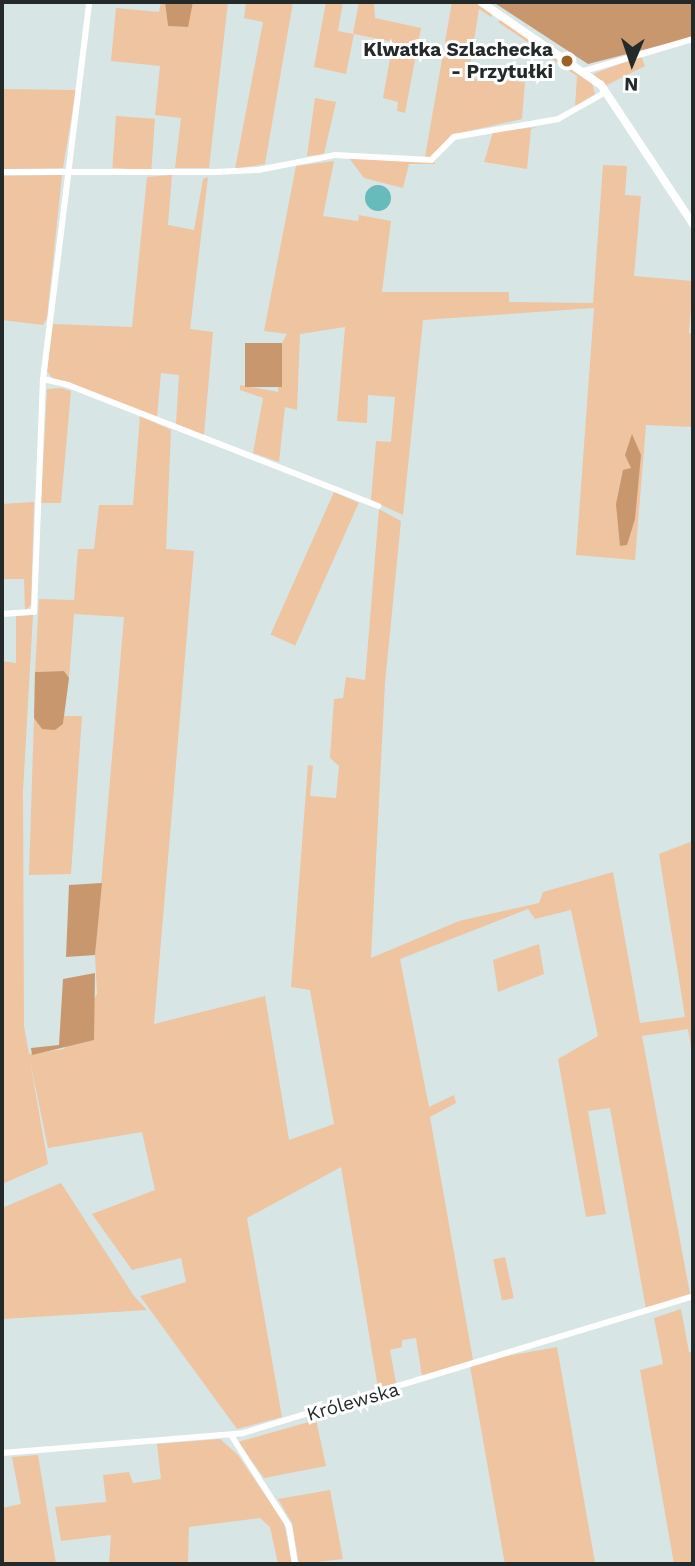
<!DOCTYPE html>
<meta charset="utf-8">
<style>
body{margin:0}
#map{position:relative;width:695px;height:1566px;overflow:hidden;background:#d8e5e5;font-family:"Work Sans",sans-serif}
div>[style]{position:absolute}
.green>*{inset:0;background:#eec4a1;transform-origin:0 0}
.forest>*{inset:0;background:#c8976e;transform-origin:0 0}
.water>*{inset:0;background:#68bbbb}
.round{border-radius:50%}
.minor>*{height:6px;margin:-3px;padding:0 3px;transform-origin:3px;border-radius:3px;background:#fff}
.tertiary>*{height:8px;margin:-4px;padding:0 4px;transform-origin:4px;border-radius:4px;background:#fff}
.dots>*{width:19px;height:19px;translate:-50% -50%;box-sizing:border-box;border:4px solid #fff;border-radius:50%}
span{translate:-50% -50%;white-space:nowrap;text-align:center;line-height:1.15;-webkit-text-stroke:6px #fff;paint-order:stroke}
.poi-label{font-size:19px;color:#242929;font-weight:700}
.right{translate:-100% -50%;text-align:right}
.street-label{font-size:19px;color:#242929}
.frame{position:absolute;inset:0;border:4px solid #242929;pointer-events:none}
.north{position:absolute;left:597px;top:28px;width:70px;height:70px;-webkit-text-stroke:5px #fff;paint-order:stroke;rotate:182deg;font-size:19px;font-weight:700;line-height:28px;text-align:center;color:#242929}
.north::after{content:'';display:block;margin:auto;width:24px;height:32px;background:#242929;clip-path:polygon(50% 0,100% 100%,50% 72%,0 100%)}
</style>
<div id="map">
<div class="green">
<div style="clip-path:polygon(161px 2px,165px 2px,168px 26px,187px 27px,193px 2px,228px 2px,209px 168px,175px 168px,181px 118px,155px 115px,160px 66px,111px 61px,116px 8px,159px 12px)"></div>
<div style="clip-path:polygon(246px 2px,293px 2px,265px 164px,235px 169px,263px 22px,244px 18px)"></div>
<div style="clip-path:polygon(326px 2px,343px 2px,338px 31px,353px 34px,359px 2px,374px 2px,375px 18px,421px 28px,405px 113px,397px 111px,398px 102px,383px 98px,393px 42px,354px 34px,346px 74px,314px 67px)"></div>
<div style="clip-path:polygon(452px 2px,476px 2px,493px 13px,491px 17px,479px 9px,468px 78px,525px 82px,522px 119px,451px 135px,431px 157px,425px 157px)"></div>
<div style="clip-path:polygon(501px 19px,592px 83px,595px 94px,575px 107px,577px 76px,498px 22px)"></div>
<div style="clip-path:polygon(641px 56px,645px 66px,605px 86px,593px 74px)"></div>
<div style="clip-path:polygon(2px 89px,76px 90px,63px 168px,2px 169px)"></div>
<div style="clip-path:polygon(315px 98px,336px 102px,324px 154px,307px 156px)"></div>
<div style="left:116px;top:116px;width:39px;height:52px;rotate:4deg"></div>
<div style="clip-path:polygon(537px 127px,531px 129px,527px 169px,484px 162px,493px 132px)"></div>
<div style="clip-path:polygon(349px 158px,434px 162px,435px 164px,409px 164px,403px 188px,364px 178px)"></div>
<div style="clip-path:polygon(334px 161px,323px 216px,358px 221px,359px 215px,391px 221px,382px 292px,509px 292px,509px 302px,593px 303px,603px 165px,627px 166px,625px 195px,641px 196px,634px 276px,693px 281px,689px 333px,693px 333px,693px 427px,646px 425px,635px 560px,576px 555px,594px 308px,423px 320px,403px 515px,371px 500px,376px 441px,391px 442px,395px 397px,368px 395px,367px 423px,337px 421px,345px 327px,300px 334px,297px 410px,285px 407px,279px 462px,253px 453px,263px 398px,240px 390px,240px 385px,278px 392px,282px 343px,287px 334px,264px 331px,296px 166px)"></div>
<div style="clip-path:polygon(62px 175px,47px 318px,43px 325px,2px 320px,2px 176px)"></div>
<div style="clip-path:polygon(172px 175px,168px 225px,194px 230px,203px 179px,208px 177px,190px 329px,213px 332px,204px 435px,176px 424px,179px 375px,161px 373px,157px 417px,52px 378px,47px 371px,53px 324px,132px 327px,147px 177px)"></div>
<div style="clip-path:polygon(61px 388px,71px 391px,61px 503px,41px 503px,47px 389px)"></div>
<div style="clip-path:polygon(140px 416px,171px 430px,166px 549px,194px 551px,154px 1024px,265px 996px,289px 1140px,334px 1124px,310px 990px,291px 987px,308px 765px,313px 766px,310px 796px,336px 798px,339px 766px,330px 758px,334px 699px,343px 698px,346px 677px,365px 680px,379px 509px,401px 521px,385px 683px,371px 958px,459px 921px,539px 903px,543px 892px,613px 872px,640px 1023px,685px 1017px,659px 854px,693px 841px,693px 1059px,688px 1029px,642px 1036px,690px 1294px,646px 1309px,610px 1108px,588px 1111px,606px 1214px,586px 1217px,558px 1059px,598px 1036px,571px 910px,535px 919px,528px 909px,400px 959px,429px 1107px,454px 1095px,456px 1103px,430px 1117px,473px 1360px,422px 1376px,416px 1338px,402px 1340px,402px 1347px,390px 1350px,396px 1383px,378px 1388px,341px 1167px,247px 1218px,282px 1417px,237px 1429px,140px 1296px,186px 1282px,181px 1258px,132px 1270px,92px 1214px,155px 1190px,142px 1132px,48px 1148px,30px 1061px,48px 1164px,2px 1184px,2px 661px,16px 663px,16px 616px,33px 615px,23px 791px,24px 1026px,29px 1054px,64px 1049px,97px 994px,95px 955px,124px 617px,74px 614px,69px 678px,64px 671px,35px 672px,39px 599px,74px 600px,78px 549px,94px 549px,99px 505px,133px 505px)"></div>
<div style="left:334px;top:492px;width:27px;height:156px;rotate:24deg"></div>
<div style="clip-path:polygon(34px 502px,31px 605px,25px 611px,24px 579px,2px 579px,2px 611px,2px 504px)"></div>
<div style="clip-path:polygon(64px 716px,82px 716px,71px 874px,29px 875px,34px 718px,42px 729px,63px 724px)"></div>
<div style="clip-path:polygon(539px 944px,544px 974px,498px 992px,493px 960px)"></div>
<div style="clip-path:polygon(61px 1183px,134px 1296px,147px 1310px,2px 1319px,2px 1208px)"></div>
<div style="left:505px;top:1257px;width:42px;height:12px;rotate:78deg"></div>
<div style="clip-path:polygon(681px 1309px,689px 1352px,693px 1352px,693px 1564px,674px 1564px,640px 1370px,663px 1364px,654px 1318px)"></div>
<div style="left:557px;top:1347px;width:220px;height:89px;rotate:80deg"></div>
<div style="clip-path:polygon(316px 1420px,326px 1466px,264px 1478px,238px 1442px)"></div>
<div style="clip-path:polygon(220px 1439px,238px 1455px,284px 1523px,292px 1564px,278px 1564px,270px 1527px,260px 1518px,189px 1527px,188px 1564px,109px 1564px,111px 1535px,61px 1541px,55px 1507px,106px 1502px,103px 1475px,129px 1472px,133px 1483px,161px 1479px,157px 1444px)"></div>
<div style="clip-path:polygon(38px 1455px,56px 1564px,2px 1564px,2px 1508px,21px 1504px,12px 1457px)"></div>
<div style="clip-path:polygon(330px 1490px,343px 1559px,299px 1564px,292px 1523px,278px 1499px)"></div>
</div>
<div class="forest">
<div style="clip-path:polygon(165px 2px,193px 2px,188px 27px,168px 26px)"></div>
<div style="clip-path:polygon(493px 2px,693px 2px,693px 37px,588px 64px)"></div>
<div style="left:245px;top:343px;width:37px;height:44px"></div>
<div style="clip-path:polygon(632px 434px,641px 455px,635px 519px,627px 545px,620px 546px,616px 504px,623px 470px,631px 468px,625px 455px)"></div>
<div style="clip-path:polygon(64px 671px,69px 678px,63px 724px,55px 730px,42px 729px,34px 718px,35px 672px)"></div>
<div style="clip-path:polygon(102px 883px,95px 955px,66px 957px,69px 885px)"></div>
<div style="clip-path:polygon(95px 973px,94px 1040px,32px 1055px,31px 1048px,59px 1045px,63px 979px)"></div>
</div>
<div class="water">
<div class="round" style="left:365px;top:185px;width:26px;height:26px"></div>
</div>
<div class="minor">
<div style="left:584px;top:71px;width:114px;rotate:-16.4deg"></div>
<div style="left:2px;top:172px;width:213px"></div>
<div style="left:215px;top:172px;width:43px;rotate:-2.7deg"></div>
<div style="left:258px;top:170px;width:78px;rotate:-11deg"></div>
<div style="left:335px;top:155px;width:96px;rotate:3deg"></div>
<div style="left:431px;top:160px;width:33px;rotate:-45deg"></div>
<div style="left:454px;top:137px;width:106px;rotate:-9.8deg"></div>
<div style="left:558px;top:119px;width:55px;rotate:-29.4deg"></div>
<div style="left:43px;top:379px;width:26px;rotate:13deg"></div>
<div style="left:68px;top:385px;width:333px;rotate:21.3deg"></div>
<div style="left:2px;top:614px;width:32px;rotate:-4deg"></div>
<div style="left:34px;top:612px;width:233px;rotate:-87.8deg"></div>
<div style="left:43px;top:379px;width:380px;rotate:-83deg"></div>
<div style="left:231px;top:1435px;width:108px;rotate:57.5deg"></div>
<div style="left:289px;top:1526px;width:38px;rotate:81deg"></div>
<div style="left:2px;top:1453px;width:242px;rotate:-4.7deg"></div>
<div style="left:243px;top:1433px;width:470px;rotate:-16.9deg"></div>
</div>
<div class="tertiary">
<div style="left:481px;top:2px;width:146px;rotate:34.7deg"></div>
<div style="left:601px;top:85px;width:167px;rotate:56.5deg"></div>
</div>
<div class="dots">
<div style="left:567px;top:61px;background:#9d6024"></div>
</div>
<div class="poi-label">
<span class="right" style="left:553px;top:61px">Klwatka Szlachecka<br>- Przytułki</span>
</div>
<div class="street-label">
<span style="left:353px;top:1402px;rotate:-16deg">Królewska</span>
</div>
<div class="frame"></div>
<div class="north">N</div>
</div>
